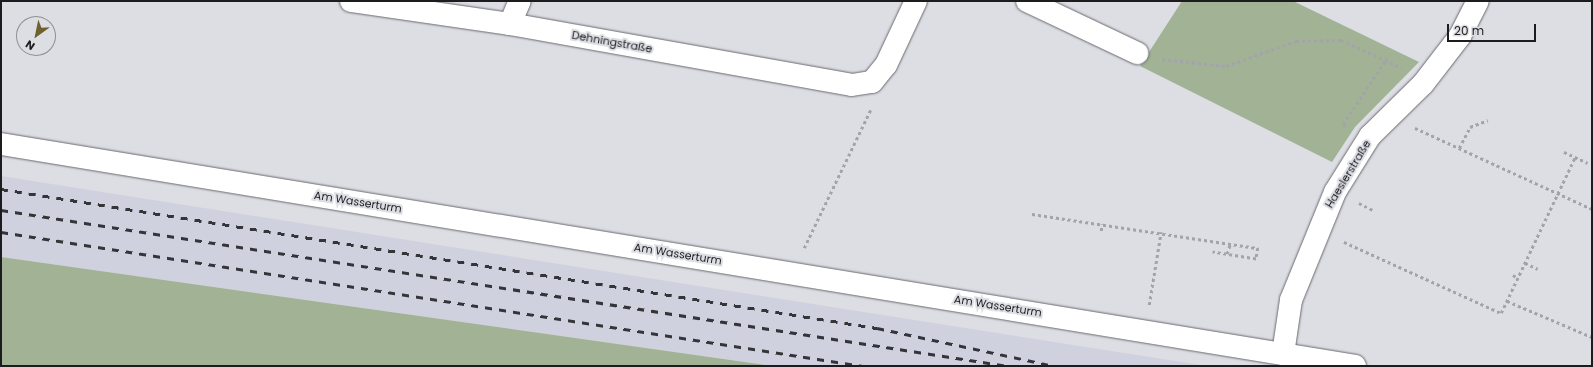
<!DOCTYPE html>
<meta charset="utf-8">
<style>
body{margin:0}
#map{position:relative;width:1593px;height:367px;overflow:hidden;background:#dddee4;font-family:Poppins,sans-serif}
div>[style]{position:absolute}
.built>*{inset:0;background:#cfd1de}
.green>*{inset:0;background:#a1b295}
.path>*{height:2.5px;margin-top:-1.25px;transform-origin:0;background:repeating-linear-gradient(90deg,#a3a4a9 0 3px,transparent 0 6px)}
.roads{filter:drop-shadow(0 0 1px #69696f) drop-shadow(0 0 1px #69696f)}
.street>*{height:22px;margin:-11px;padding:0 11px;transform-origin:11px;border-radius:11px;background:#fff}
.rail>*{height:3px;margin-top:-1.5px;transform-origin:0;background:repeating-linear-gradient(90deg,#343538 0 7px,transparent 0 14px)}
span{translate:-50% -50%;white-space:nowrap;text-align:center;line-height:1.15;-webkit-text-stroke:4px #dddee4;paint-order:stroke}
.street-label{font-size:11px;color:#1c1c1f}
.frame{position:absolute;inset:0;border:2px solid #1c1c1f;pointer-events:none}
.north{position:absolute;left:16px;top:16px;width:40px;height:40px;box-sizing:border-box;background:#dddee4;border:1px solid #909095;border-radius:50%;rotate:213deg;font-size:11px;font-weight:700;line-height:16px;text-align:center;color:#1c1c1f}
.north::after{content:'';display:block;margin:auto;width:14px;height:18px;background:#6f612e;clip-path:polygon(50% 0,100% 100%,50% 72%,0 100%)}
.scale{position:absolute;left:1447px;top:24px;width:89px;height:18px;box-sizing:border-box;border:2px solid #1c1c1f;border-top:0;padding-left:5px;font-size:12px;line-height:14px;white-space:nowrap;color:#1c1c1f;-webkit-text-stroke:3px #dddee4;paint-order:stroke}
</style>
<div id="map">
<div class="built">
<div style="clip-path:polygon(1px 176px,1207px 366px,773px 366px,1px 257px)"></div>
</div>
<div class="green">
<div style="clip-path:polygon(1182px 1px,1293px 1px,1419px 62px,1355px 127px,1332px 162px,1140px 66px)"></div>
<div style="clip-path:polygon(1px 257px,773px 366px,1px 366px)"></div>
</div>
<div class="path">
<div style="left:1162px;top:59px;width:64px;rotate:6.2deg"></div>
<div style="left:1226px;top:66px;width:74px;rotate:-19.7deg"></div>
<div style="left:1296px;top:41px;width:45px;rotate:-1.3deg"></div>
<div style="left:1341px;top:40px;width:67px;rotate:24.7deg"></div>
<div style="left:1345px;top:127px;width:4px;rotate:-124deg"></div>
<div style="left:1343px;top:124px;width:79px;rotate:-56.3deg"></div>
<div style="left:1415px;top:128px;width:195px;rotate:24.6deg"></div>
<div style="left:1459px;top:148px;width:24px;rotate:-62deg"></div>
<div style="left:1470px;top:127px;width:19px;rotate:-21deg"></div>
<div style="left:1564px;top:152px;width:26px;rotate:25deg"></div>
<div style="left:1359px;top:203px;width:16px;rotate:27deg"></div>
<div style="left:1032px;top:214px;width:229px;rotate:8.6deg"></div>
<div style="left:1258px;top:248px;width:11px;rotate:100deg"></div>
<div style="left:1256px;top:259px;width:44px;rotate:-170.8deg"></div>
<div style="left:1101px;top:231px;width:7px;rotate:-82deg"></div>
<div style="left:1344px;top:242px;width:172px;rotate:24.3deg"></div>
<div style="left:1501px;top:313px;width:173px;rotate:-64.6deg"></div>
<div style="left:804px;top:248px;width:154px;rotate:-64.3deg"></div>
<div style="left:1227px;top:254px;width:10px;rotate:-73deg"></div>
<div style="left:1525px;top:263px;width:14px;rotate:25deg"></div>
<div style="left:1513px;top:275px;width:6px;rotate:31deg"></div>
<div style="left:1507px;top:301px;width:92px;rotate:23deg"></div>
<div style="left:1149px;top:305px;width:74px;rotate:-80.7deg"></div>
</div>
<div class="roads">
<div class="street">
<div style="left:351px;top:1px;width:161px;rotate:8.2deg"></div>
<div style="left:510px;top:24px;width:347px;rotate:10.1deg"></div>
<div style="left:852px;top:85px;width:20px;rotate:-9deg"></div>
<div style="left:872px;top:82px;width:22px;rotate:-51deg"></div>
<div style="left:886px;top:65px;width:71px;rotate:-64.9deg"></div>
<div style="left:1027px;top:1px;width:122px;rotate:25.3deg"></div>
<div style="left:510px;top:24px;width:25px;rotate:-67deg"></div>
<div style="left:1px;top:144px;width:1372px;rotate:9.31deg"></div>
<div style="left:1283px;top:354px;width:55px;rotate:-81.6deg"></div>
<div style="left:1291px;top:300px;width:117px;rotate:-67.8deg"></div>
<div style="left:1335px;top:192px;width:66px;rotate:-58deg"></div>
<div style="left:1370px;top:136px;width:74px;rotate:-44.5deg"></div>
<div style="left:1423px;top:84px;width:61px;rotate:-52.4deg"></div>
<div style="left:1460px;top:36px;width:39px;rotate:-63deg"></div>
</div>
</div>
<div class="rail">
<div style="left:1px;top:189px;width:887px;rotate:9.02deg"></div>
<div style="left:877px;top:328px;width:182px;rotate:12.1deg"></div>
<div style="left:1px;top:210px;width:1019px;rotate:8.81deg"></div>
<div style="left:1px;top:232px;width:872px;rotate:8.84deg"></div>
</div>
<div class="street-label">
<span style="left:612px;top:42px;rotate:10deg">Dehningstraße</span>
<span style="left:1348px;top:174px;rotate:-59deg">Haeslerstraße</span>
<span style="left:358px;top:202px;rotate:9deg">Am Wasserturm</span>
<span style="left:678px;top:254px;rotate:9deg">Am Wasserturm</span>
<span style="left:998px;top:306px;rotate:9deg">Am Wasserturm</span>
</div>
<div class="frame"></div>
<div class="north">N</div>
<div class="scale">20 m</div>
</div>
